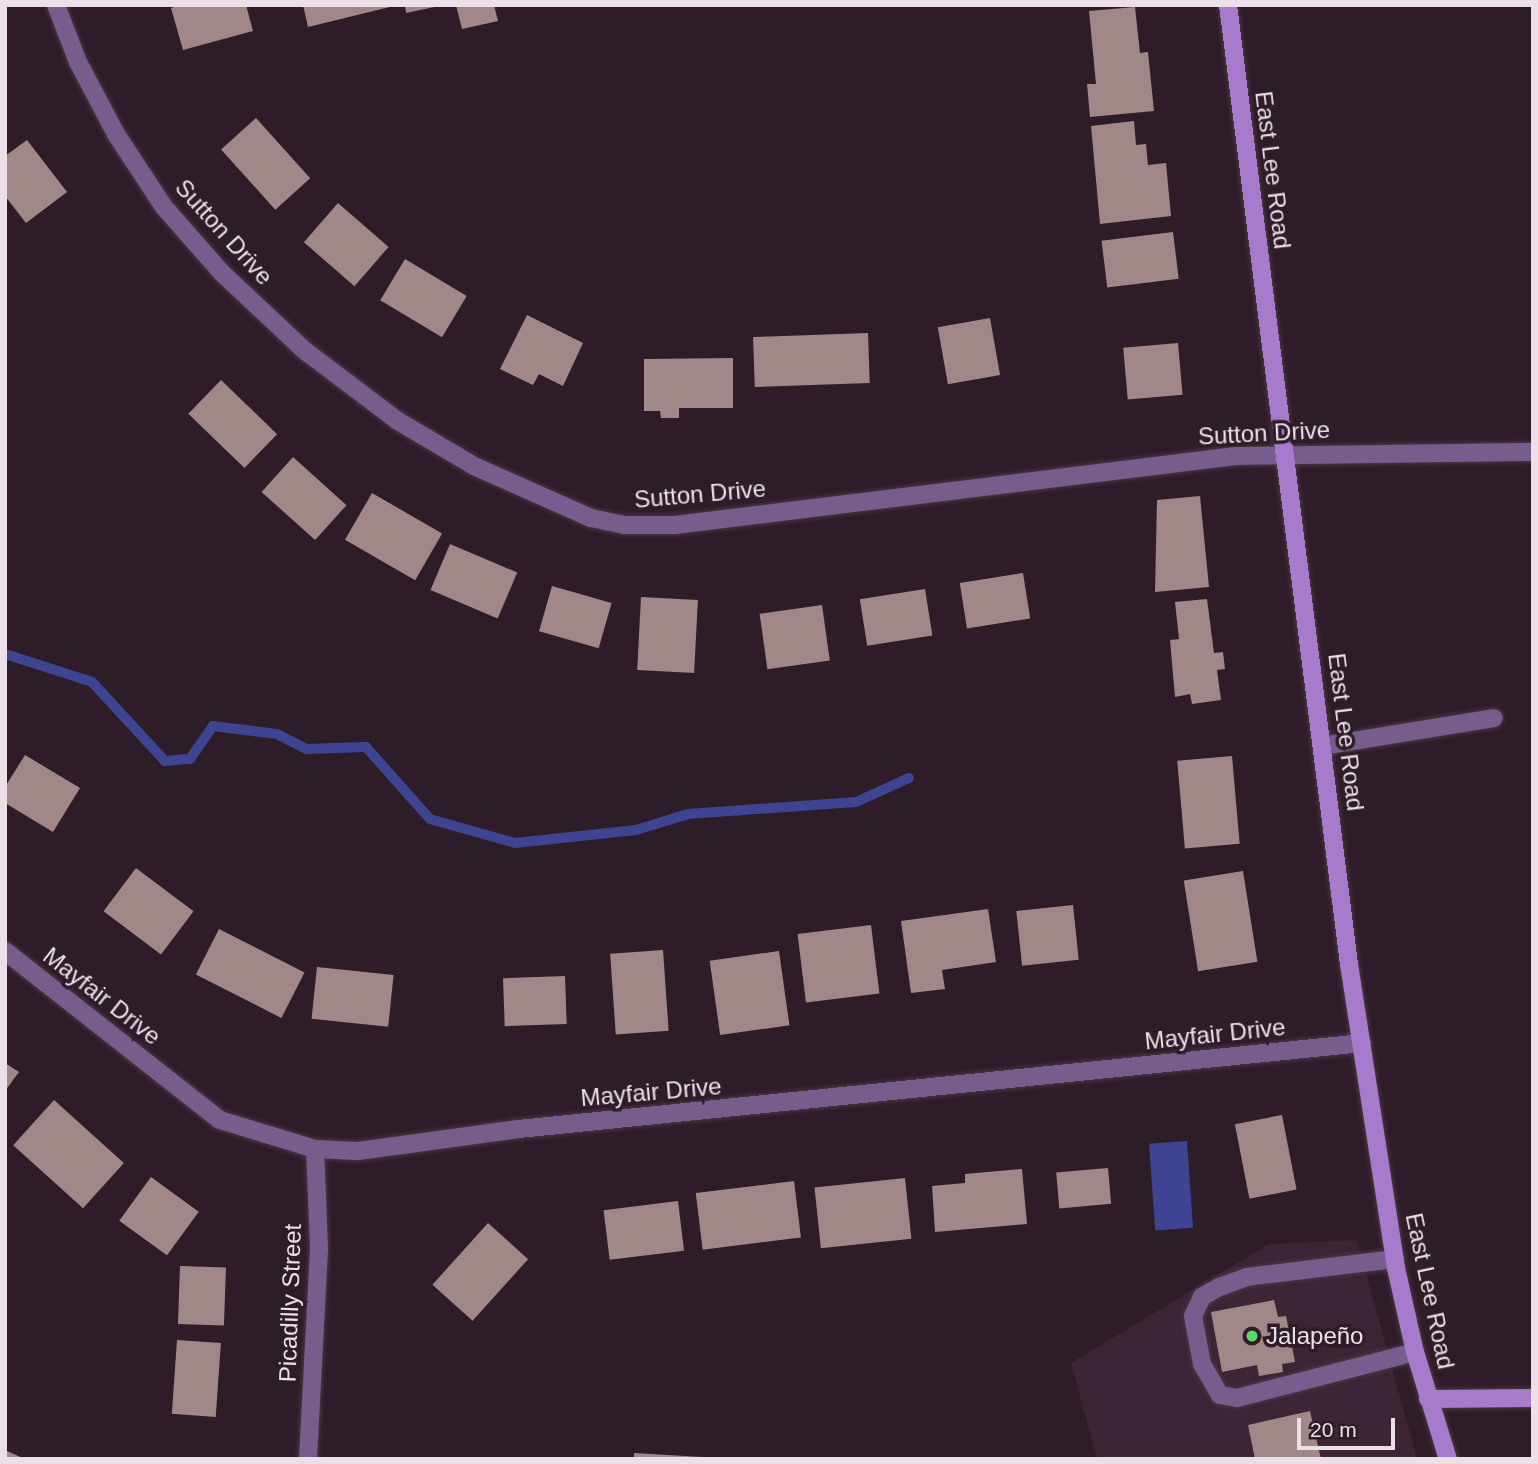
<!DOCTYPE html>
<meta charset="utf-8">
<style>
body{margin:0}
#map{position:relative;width:1538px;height:1464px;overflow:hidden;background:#2e1d28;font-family:Arial,sans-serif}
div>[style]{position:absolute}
.built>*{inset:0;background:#3c2534}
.water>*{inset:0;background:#3d4491;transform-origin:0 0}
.stream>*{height:10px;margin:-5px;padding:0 5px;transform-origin:5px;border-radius:5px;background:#3d4491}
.building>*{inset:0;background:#a08788;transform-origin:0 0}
.roads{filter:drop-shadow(0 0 2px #483843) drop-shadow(0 0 2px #483843)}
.lane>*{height:18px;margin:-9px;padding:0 9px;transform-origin:9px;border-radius:9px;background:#775c8e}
.street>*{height:18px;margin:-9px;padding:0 9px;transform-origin:9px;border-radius:9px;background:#775c8e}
.secondary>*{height:18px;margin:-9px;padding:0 9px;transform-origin:9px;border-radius:9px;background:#a77acc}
.dots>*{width:19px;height:19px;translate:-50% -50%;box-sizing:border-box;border:4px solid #2e1d28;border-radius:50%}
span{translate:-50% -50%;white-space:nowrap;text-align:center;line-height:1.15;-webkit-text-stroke:7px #2e1d28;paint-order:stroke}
.street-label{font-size:24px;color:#ebe0e7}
.poi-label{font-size:24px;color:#ebe0e7}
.left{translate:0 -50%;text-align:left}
.frame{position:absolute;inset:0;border:7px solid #ebe0e7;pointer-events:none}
.scale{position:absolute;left:1297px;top:1418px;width:98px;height:32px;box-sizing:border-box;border:4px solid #ebe0e7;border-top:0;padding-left:9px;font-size:21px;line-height:24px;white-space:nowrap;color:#ebe0e7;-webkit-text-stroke:5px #2e1d28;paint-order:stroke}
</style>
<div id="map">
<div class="built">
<div style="clip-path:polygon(1357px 1240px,1417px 1459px,1097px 1459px,1071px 1363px,1269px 1244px)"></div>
</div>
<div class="water">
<div style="left:1187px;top:1141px;width:87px;height:38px;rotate:86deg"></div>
</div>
<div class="stream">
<div style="left:5px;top:654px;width:91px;rotate:17.8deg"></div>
<div style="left:92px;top:682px;width:108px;rotate:47.3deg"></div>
<div style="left:165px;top:761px;width:25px;rotate:-5deg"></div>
<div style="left:190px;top:759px;width:40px;rotate:-55.1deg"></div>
<div style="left:213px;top:726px;width:64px;rotate:7.1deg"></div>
<div style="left:277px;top:734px;width:33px;rotate:27deg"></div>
<div style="left:306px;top:749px;width:60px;rotate:-1.9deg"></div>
<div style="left:366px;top:747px;width:96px;rotate:48.4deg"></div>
<div style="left:430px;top:819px;width:88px;rotate:15.8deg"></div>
<div style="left:515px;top:843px;width:122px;rotate:-6.1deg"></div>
<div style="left:636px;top:830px;width:54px;rotate:-17.1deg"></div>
<div style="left:688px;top:814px;width:168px;rotate:-4.1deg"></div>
<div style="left:856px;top:802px;width:58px;rotate:-24.4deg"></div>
</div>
<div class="building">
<div style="clip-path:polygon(181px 5px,246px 5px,253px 31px,183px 50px,171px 8px)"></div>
<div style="clip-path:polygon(303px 5px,394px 5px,394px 6px,308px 27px)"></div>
<div style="clip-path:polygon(405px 5px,438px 5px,439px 6px,406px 13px)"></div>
<div style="clip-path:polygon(456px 5px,494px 5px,498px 21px,462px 29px)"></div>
<div style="clip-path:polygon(1135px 7px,1140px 53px,1148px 52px,1154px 111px,1090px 117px,1087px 84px,1096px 84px,1089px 11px)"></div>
<div style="left:256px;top:118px;width:81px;height:47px;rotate:48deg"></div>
<div style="clip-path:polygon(1134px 121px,1136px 145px,1146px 144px,1148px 165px,1166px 163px,1171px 216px,1100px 224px,1091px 126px)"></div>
<div style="clip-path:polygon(27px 140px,67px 192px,26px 223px,5px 196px,5px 156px)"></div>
<div style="left:338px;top:203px;width:67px;height:52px;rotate:41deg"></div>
<div style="left:1173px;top:232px;width:47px;height:72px;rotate:83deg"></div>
<div style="left:405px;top:259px;width:72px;height:48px;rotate:31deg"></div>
<div style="clip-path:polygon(527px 315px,583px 343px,563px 386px,539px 374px,533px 385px,500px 369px)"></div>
<div style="left:990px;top:318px;width:58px;height:53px;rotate:80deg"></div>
<div style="left:868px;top:333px;width:50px;height:115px;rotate:88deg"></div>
<div style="left:1178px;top:343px;width:52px;height:55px;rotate:85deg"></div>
<div style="clip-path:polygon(733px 358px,733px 408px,679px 408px,679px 418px,661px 418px,660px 411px,644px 411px,644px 359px)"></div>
<div style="left:221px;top:380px;width:78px;height:47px;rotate:44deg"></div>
<div style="left:293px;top:457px;width:72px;height:47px;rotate:42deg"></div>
<div style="left:372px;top:493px;width:81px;height:54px;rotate:30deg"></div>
<div style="clip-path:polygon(1200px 496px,1209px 587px,1155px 592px,1157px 500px)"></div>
<div style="left:450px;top:544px;width:73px;height:50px;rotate:23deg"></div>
<div style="left:1023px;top:573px;width:46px;height:64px;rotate:81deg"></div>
<div style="left:552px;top:586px;width:62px;height:47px;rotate:16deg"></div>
<div style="left:925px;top:589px;width:47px;height:66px;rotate:81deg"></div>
<div style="left:641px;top:597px;width:57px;height:73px;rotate:3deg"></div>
<div style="clip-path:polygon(1207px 599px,1214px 653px,1223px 652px,1225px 669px,1217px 670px,1221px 700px,1192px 704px,1190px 694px,1175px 697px,1170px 640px,1179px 639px,1175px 602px)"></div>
<div style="left:822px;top:605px;width:56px;height:63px;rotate:82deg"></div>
<div style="clip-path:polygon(25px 755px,80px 788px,53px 832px,5px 803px,5px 787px)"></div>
<div style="left:1232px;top:756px;width:88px;height:55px;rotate:85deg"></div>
<div style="left:136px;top:868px;width:72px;height:54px;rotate:37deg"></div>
<div style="left:1243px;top:871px;width:92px;height:60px;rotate:81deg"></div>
<div style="left:1073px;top:905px;width:55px;height:57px;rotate:84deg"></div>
<div style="clip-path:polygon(988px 909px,996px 962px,942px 970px,945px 989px,911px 993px,901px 921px)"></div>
<div style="left:871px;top:925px;width:69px;height:74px;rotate:83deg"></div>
<div style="left:219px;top:929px;width:96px;height:51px;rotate:27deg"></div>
<div style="left:663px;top:950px;width:81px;height:53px;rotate:86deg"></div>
<div style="left:779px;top:951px;width:75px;height:70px;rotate:82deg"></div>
<div style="left:317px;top:967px;width:77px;height:52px;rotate:6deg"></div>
<div style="left:565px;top:976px;width:48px;height:62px;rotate:88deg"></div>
<div style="clip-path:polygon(5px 1063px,19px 1072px,5px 1091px)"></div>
<div style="left:54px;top:1100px;width:94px;height:61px;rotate:42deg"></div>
<div style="left:1282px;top:1115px;width:76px;height:48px;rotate:79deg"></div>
<div style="left:1108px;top:1168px;width:36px;height:52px;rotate:85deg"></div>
<div style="clip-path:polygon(1022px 1169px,1027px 1224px,935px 1232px,932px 1186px,965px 1183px,965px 1174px)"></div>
<div style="left:151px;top:1177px;width:59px;height:54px;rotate:36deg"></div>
<div style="left:905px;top:1178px;width:61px;height:91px;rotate:84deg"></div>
<div style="left:794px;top:1181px;width:57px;height:99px;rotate:83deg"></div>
<div style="left:678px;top:1201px;width:50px;height:75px;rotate:83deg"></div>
<div style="left:488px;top:1223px;width:54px;height:83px;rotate:42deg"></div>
<div style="left:180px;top:1266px;width:46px;height:58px;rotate:2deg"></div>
<div style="clip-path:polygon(1274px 1300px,1278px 1317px,1286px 1316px,1295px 1362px,1282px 1364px,1283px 1372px,1259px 1376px,1257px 1365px,1222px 1372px,1211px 1312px)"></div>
<div style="left:177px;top:1340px;width:44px;height:74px;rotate:4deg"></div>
<div style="clip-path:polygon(1310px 1411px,1321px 1459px,1255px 1459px,1248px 1425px)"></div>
<div style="clip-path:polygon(5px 1450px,25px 1459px,5px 1459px)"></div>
<div style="clip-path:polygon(634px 1453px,702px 1457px,701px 1459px,634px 1459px)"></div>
</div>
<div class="roads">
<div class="lane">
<div style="left:1323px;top:746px;width:173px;rotate:-9.3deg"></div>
<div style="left:1395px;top:1259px;width:149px;rotate:173.1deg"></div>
<div style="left:1247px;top:1277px;width:30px;rotate:160deg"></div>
<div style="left:1219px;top:1287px;width:20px;rotate:150deg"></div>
<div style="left:1202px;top:1297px;width:21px;rotate:115deg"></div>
<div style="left:1193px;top:1316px;width:49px;rotate:79.4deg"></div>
<div style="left:1202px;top:1364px;width:36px;rotate:60deg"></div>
<div style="left:1220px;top:1395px;width:17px;rotate:10deg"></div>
<div style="left:1237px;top:1398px;width:184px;rotate:-14.5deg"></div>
</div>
<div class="street">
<div style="left:56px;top:5px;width:61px;rotate:68.9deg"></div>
<div style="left:78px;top:62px;width:81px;rotate:62.2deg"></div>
<div style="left:116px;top:134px;width:87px;rotate:56.7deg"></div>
<div style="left:164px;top:207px;width:88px;rotate:48.7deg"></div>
<div style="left:222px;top:273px;width:112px;rotate:43.2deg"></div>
<div style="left:304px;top:350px;width:118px;rotate:37.1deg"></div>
<div style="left:398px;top:421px;width:88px;rotate:30.6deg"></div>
<div style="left:474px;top:466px;width:128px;rotate:24deg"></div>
<div style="left:591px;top:518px;width:34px;rotate:12deg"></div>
<div style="left:624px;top:525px;width:51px"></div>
<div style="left:675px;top:525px;width:565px;rotate:-7.01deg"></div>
<div style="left:1236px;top:456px;width:297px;rotate:-0.8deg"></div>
<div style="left:5px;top:951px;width:273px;rotate:38.2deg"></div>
<div style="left:220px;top:1120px;width:99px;rotate:17deg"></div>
<div style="left:315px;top:1149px;width:43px;rotate:2.7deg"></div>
<div style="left:358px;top:1151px;width:162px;rotate:-7.8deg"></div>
<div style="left:519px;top:1129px;width:847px;rotate:-5.82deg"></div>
<div style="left:308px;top:1459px;width:212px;rotate:-87deg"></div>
<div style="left:319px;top:1247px;width:98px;rotate:-92.3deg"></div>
</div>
<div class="secondary">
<div style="left:1228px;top:5px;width:967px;rotate:82.81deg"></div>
<div style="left:1349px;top:964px;width:308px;rotate:81.2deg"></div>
<div style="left:1396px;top:1268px;width:86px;rotate:77.3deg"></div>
<div style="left:1415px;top:1352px;width:112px;rotate:72.9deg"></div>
<div style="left:1428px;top:1399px;width:105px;rotate:-0.5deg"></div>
</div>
</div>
<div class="dots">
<div style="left:1252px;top:1336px;background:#60d56b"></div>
</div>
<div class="street-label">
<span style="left:1273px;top:170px;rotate:83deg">East Lee Road</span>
<span style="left:224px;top:232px;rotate:48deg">Sutton Drive</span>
<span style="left:1264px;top:433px;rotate:-3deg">Sutton Drive</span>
<span style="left:700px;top:494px;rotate:-5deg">Sutton Drive</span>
<span style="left:1346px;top:732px;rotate:83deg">East Lee Road</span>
<span style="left:102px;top:996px;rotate:38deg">Mayfair Drive</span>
<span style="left:1215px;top:1034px;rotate:-6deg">Mayfair Drive</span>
<span style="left:651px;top:1092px;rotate:-5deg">Mayfair Drive</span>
<span style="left:1430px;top:1291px;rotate:78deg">East Lee Road</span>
<span style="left:290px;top:1303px;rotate:-88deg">Picadilly Street</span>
</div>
<div class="poi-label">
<span class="left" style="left:1266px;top:1336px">Jalapeño</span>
</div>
<div class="frame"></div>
<div class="scale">20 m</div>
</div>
